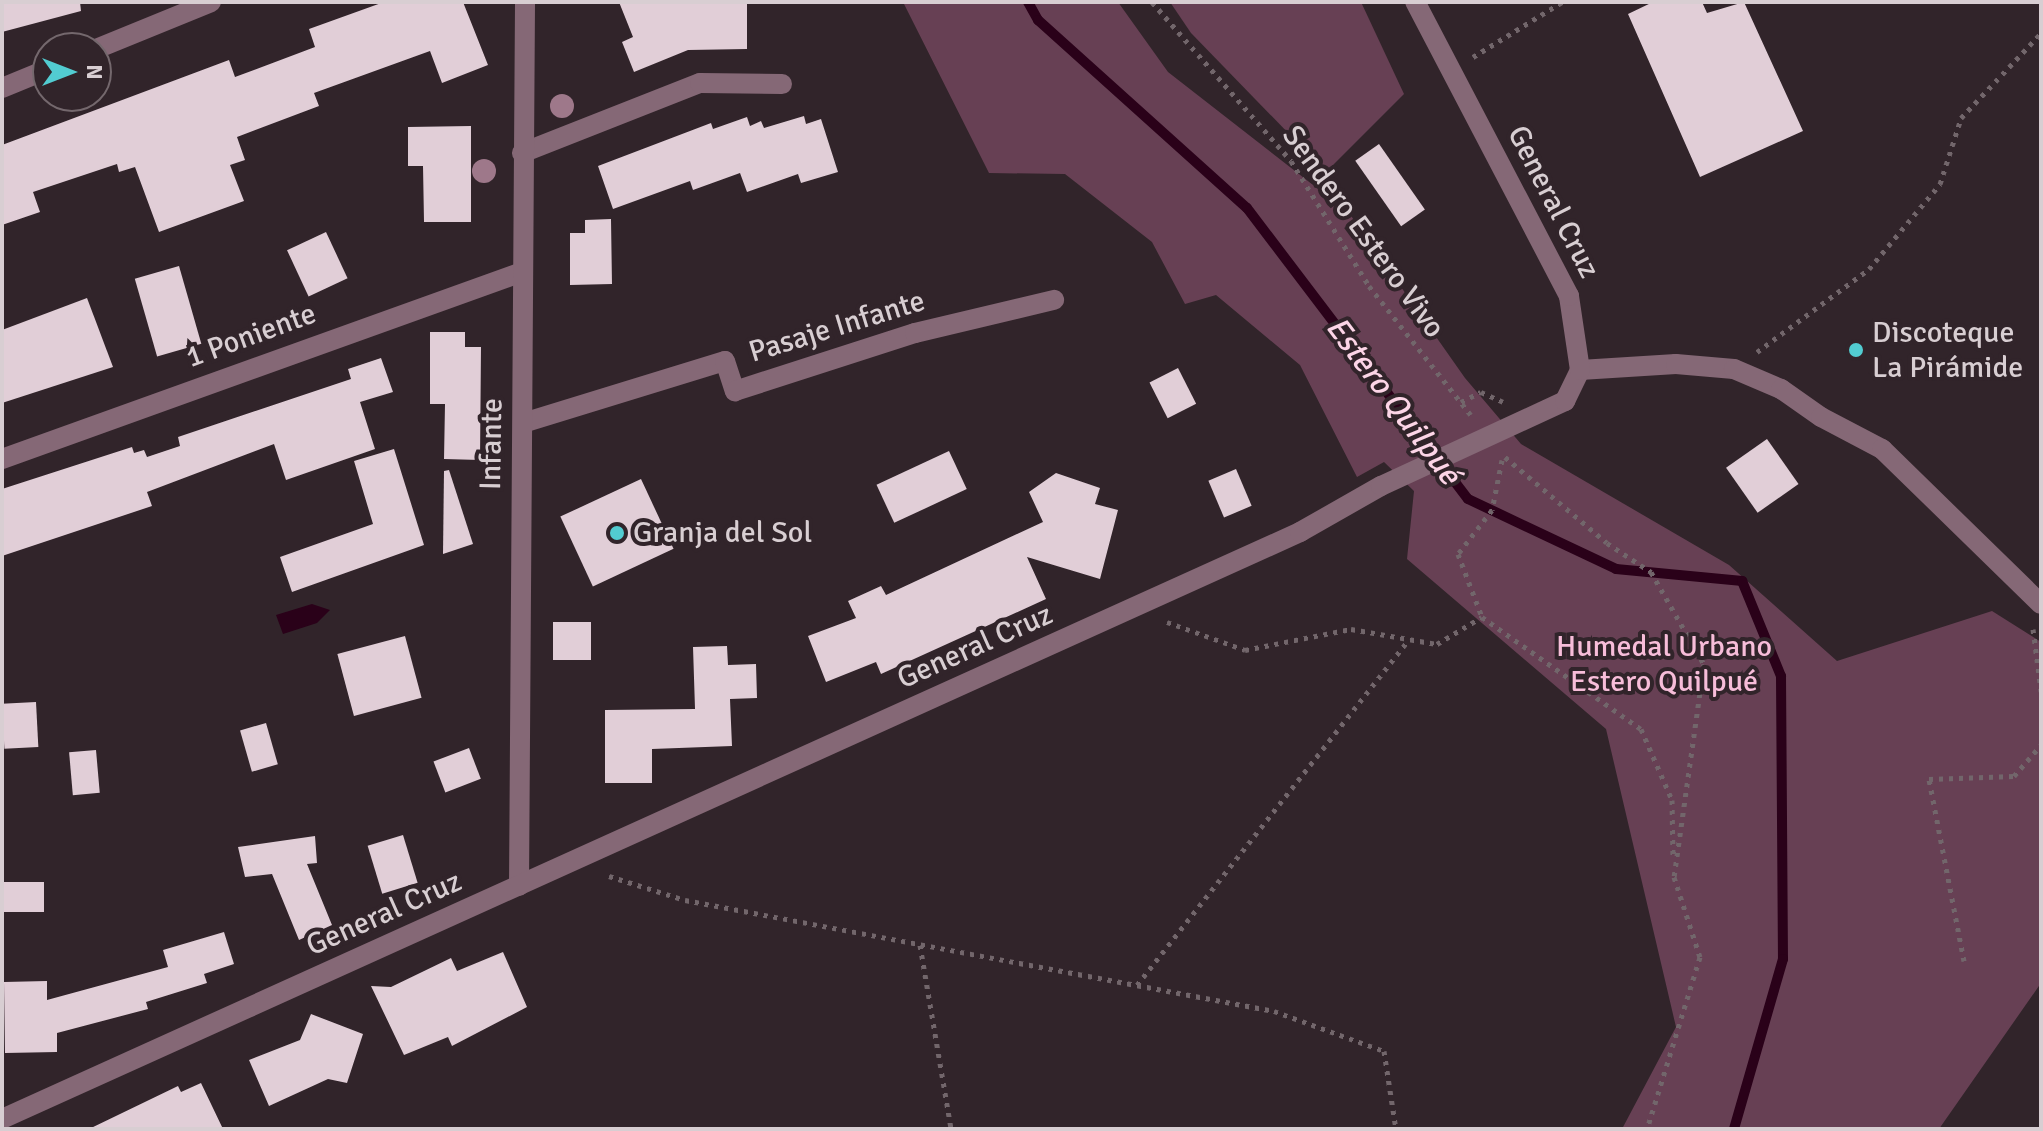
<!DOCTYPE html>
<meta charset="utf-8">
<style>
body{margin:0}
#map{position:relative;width:2043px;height:1131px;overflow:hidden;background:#31242a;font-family:Signika,sans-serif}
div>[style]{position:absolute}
.green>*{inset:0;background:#674054}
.water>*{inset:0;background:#2a0119}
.stream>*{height:10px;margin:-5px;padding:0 5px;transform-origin:5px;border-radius:5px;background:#2a0119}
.building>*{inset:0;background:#e1ced7;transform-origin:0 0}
.path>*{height:5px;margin-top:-2.5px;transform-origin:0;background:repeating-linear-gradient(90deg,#72666b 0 4px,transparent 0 10px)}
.minor>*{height:20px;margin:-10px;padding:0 10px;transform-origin:10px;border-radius:10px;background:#856876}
.trees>*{width:24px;height:24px;margin:-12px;border-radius:50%;background:#9e788a}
.dots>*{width:22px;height:22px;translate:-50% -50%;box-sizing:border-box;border:4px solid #31242a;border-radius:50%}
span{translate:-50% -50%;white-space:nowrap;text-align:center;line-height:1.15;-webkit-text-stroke:8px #31242a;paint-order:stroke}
.street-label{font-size:30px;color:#d8ced2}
.poi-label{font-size:30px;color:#d8ced2}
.left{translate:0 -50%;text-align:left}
.park-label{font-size:30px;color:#f7bdd9}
.water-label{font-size:32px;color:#fcd5e7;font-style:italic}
.frame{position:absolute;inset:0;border:4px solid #d8ced2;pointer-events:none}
.north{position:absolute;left:32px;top:32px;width:80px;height:80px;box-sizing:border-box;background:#31242a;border:2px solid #74686d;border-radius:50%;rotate:90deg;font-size:22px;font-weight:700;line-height:32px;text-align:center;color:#d8ced2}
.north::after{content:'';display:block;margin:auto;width:28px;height:36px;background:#52ccd1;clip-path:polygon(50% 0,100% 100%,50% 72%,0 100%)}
</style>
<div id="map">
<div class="green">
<div style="clip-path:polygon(903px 2px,1118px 2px,1168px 72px,1349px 213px,1465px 378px,1521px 444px,1729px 565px,1837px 661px,1992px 611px,2041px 642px,2041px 983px,1939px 1129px,1622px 1129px,1676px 1027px,1606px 729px,1407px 559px,1414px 491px,1384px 462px,1357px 477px,1300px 365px,1216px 295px,1185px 304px,1152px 242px,1065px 174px,989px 173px)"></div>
<div style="clip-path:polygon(1170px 2px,1361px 2px,1404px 94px,1326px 172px,1191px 33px)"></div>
</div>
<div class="water">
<div style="clip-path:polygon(312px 604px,330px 610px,317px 623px,283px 634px,276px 615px)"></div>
</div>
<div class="stream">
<div style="left:1028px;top:2px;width:21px;rotate:61deg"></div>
<div style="left:1038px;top:20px;width:281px;rotate:42deg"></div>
<div style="left:1247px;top:208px;width:365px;rotate:52.8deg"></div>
<div style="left:1468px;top:499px;width:164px;rotate:25.3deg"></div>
<div style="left:1616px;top:569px;width:127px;rotate:5.4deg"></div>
<div style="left:1742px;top:581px;width:103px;rotate:67.7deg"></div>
<div style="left:1781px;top:676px;width:283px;rotate:89.6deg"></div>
<div style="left:1783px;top:959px;width:177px;rotate:106.1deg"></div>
</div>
<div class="building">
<div style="clip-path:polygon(2px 2px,80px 2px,81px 11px,2px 32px)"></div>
<div style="clip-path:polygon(384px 2px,463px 2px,488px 65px,442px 83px,430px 51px,314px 93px,319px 106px,237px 137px,245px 160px,230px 165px,244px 201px,159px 232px,135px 167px,119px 172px,117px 164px,33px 192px,40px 212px,2px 225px,2px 145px,229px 60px,235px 77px,315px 47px,309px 29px)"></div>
<div style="clip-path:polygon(619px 2px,747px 2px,747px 49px,688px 50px,634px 72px,622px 42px,633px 37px)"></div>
<div style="clip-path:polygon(1653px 2px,1702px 2px,1707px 13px,1744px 2px,1803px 131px,1700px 177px,1628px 14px)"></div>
<div style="clip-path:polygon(804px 116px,806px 124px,821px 119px,838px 172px,801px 183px,798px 174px,747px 192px,740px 173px,693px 190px,690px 181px,613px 209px,598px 166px,711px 123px,713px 129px,747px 117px,750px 126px,761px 121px,764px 128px)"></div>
<div style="clip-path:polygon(471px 126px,471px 222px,424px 222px,423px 166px,408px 166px,408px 127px)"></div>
<div style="left:1379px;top:144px;width:80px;height:29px;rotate:55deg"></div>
<div style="clip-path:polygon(611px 219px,612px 284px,570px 285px,570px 233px,585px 233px,585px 220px)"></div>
<div style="left:326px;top:232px;width:51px;height:43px;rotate:65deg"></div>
<div style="left:179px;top:266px;width:81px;height:46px;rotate:74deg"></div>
<div style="clip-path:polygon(87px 298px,113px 367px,2px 403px,2px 330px)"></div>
<div style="clip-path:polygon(430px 332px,465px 332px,465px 347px,481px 347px,480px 460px,444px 459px,445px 404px,430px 404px)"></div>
<div style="clip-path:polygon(381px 358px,393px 392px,360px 402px,375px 449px,286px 480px,274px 444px,147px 492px,152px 506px,2px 556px,2px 489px,132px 447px,134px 453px,144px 450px,147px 457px,180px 446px,178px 437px,351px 379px,348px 369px)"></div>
<div style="left:1178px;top:368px;width:40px;height:32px;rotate:63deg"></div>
<div style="left:1767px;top:439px;width:55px;height:50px;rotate:55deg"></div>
<div style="clip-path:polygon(394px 449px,424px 545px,292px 592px,280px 557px,373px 524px,354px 461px)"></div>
<div style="left:949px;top:451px;width:42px;height:80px;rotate:65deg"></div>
<div style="left:1236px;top:469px;width:40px;height:30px;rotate:67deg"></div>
<div style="clip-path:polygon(449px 470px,473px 544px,443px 554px,444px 471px)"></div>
<div style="clip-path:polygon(1056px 473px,1100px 488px,1095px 504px,1118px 510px,1100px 579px,1027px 557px,1046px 599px,881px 674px,876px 662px,826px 682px,808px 636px,856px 618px,848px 601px,881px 586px,886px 595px,1043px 522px,1029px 492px)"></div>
<div style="left:641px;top:479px;width:77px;height:89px;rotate:65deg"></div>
<div style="left:553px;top:622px;width:38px;height:38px"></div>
<div style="left:405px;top:636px;width:64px;height:70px;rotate:75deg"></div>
<div style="clip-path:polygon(727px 646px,728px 665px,756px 664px,757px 698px,730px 699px,732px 746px,652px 749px,652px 783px,605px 783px,605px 710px,695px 709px,693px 647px)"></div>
<div style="left:36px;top:702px;width:45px;height:34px;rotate:87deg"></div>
<div style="left:266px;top:723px;width:43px;height:27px;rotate:74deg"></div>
<div style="left:469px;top:748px;width:33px;height:38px;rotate:69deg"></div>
<div style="left:96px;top:750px;width:43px;height:27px;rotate:85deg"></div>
<div style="left:403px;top:835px;width:50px;height:37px;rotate:73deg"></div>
<div style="clip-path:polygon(315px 836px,317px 863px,307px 864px,332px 925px,299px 940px,272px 874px,245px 877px,238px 847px)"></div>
<div style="left:44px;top:882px;width:30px;height:42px;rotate:90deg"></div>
<div style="clip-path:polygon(224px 932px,234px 964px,204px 974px,207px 983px,146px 1002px,148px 1009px,57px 1033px,57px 1052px,5px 1053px,4px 982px,47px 981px,47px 1000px,168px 967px,163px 950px)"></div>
<div style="clip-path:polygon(503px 952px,527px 1007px,452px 1046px,448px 1037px,404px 1055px,371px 986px,391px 987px,451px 958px,457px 971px)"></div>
<div style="clip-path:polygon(311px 1014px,363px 1034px,347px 1083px,328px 1079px,269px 1106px,249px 1060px,300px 1040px)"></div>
<div style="clip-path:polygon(201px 1083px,223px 1129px,89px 1129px,178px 1086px,181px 1092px)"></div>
</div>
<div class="path">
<div style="left:1152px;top:2px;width:211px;rotate:48.8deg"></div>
<div style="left:1291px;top:161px;width:147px;rotate:58deg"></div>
<div style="left:1369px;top:286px;width:164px;rotate:51.7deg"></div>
<div style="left:1473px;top:57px;width:105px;rotate:-31.7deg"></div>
<div style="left:1757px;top:352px;width:139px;rotate:-36.5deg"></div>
<div style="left:1869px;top:269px;width:111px;rotate:-50.1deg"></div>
<div style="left:1940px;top:184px;width:69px;rotate:-72.3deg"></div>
<div style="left:1961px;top:118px;width:117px;rotate:-46.7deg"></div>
<div style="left:1461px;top:402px;width:22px;rotate:-27deg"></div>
<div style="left:1481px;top:392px;width:24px;rotate:24deg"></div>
<div style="left:1505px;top:457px;width:133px;rotate:40.1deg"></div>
<div style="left:1607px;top:543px;width:53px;rotate:33.4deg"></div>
<div style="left:1651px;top:572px;width:106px;rotate:60.1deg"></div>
<div style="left:1704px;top:664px;width:215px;rotate:98deg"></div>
<div style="left:1674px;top:877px;width:84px;rotate:72deg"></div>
<div style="left:1700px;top:957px;width:180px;rotate:107.1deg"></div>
<div style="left:1502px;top:460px;width:51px;rotate:101.3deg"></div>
<div style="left:1492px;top:510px;width:56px;rotate:127.7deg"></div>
<div style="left:1458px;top:554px;width:67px;rotate:69.1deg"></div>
<div style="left:1482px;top:617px;width:194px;rotate:35.2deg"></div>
<div style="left:1641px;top:729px;width:77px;rotate:66.4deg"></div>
<div style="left:1672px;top:800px;width:59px;rotate:89deg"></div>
<div style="left:1167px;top:622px;width:83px;rotate:19.7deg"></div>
<div style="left:1245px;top:650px;width:108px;rotate:-11.2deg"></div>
<div style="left:1351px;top:629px;width:87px;rotate:9.9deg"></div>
<div style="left:1437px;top:644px;width:52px;rotate:-31deg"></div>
<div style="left:2033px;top:629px;width:63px;rotate:82.6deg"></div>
<div style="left:609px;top:876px;width:80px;rotate:17.5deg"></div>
<div style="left:685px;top:900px;width:599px;rotate:10.67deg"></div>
<div style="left:1274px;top:1011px;width:117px;rotate:20deg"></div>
<div style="left:1384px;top:1051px;width:79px;rotate:81.3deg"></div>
<div style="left:920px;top:945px;width:187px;rotate:80.4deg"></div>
<div style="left:1964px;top:961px;width:185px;rotate:-100.9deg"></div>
<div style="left:1929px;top:779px;width:85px;rotate:-2deg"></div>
<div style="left:2014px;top:776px;width:41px;rotate:-48.9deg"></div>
<div style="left:1137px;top:985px;width:440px;rotate:-51.8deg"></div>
</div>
<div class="minor">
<div style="left:96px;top:49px;width:124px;rotate:-22.2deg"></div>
<div style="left:2px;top:88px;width:50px;rotate:-22.4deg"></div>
<div style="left:522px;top:153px;width:191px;rotate:-21.5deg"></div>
<div style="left:700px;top:83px;width:82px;rotate:0.7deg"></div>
<div style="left:1580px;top:370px;width:96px;rotate:-3.6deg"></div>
<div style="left:1676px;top:364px;width:58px;rotate:4.9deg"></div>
<div style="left:1734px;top:369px;width:51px;rotate:23.1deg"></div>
<div style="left:1781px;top:389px;width:49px;rotate:35deg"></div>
<div style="left:1821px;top:417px;width:69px;rotate:27.7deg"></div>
<div style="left:1882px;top:449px;width:222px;rotate:44.3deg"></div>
<div style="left:523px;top:423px;width:211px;rotate:-17.1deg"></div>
<div style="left:725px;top:361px;width:32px;rotate:72deg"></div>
<div style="left:735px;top:391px;width:189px;rotate:-17.9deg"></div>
<div style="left:915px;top:333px;width:143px;rotate:-13.4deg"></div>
<div style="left:2px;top:459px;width:553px;rotate:-19.78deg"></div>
<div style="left:519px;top:886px;width:884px;rotate:-89.61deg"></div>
<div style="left:2px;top:1119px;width:1425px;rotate:-24.33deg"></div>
<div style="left:1300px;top:532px;width:93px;rotate:-29.6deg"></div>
<div style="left:1381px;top:486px;width:203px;rotate:-24.8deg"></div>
<div style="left:1565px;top:401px;width:34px;rotate:-64deg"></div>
<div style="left:1580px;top:370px;width:75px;rotate:-98.5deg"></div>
<div style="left:1569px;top:296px;width:332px;rotate:-117.6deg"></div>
</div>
<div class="trees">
<div style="left:562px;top:106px"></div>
<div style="left:484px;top:171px"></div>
</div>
<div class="dots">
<div style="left:1856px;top:350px;background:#52ccd1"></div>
<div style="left:617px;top:533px;background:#52ccd1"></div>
</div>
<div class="street-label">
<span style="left:1553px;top:202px;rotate:63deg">General Cruz</span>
<span style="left:1363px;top:232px;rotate:54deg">Sendero Estero Vivo</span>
<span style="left:837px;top:327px;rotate:-17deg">Pasaje Infante</span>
<span style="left:251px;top:336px;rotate:-20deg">1 Poniente</span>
<span style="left:492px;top:444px;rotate:-89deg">Infante</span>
<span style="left:975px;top:647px;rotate:-24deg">General Cruz</span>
<span style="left:384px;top:914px;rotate:-24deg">General Cruz</span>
</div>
<div class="poi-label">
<span class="left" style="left:1872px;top:350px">Discoteque<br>La Pirámide</span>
<span class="left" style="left:633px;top:533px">Granja del Sol</span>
</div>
<div class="park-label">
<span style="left:1664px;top:664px">Humedal Urbano<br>Estero Quilpué</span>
</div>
<div class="water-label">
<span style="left:1393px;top:401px;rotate:53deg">Estero Quilpué</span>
</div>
<div class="frame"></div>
<div class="north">N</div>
</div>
